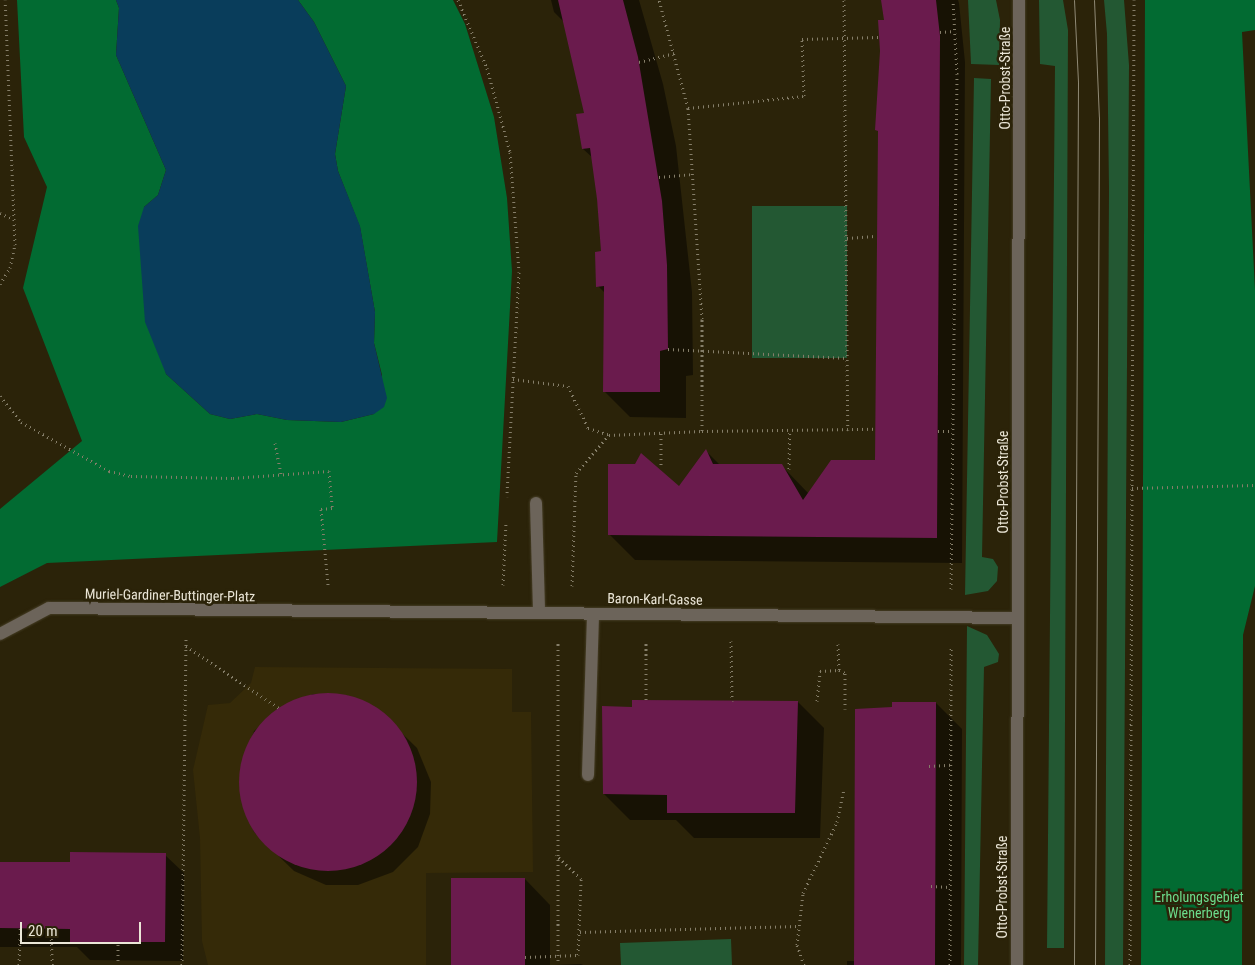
<!DOCTYPE html>
<meta charset="utf-8">
<style>
body{margin:0}
#map{position:relative;width:1255px;height:965px;overflow:hidden;background:#2b2309;font-family:"Roboto Condensed",sans-serif}
div>[style]{position:absolute}
.built>*{inset:0;background:#352a08}
.green>*{inset:0;background:#235833;transform-origin:0 0}
.forest>*{inset:0;background:#026b32}
.water>*{inset:0;background:#093d5b}
.shadow>*{inset:0;background:#0007}
.building>*{inset:0;background:#6a1b4d;transform-origin:0 0}
.round{border-radius:50%}
.path>*{height:3px;margin-top:-1.5px;transform-origin:0;background:repeating-linear-gradient(90deg,#857e69 0 1px,transparent 0 5px)}
.roads{filter:drop-shadow(0 0 1px #463e26) drop-shadow(0 0 1px #463e26)}
.lane>*{height:12px;margin:-6px;padding:0 6px;transform-origin:6px;border-radius:6px;background:#6c645a}
.street>*{height:12px;margin:-6px;padding:0 6px;transform-origin:6px;border-radius:6px;background:#6c645a}
.tram>*{height:1px;margin:-0.5px;padding:0 0.5px;transform-origin:0.5px;border-radius:0.5px;background:#908a76}
span{translate:-50% -50%;white-space:nowrap;text-align:center;line-height:1.15;-webkit-text-stroke:5px #2b2309;paint-order:stroke}
.street-label{font-size:14px;color:#ebe6d7}
.park-label{font-size:14px;color:#6bdc8c}
.scale{position:absolute;left:20px;top:922px;width:121px;height:22px;box-sizing:border-box;border:2px solid #ebe6d7;border-top:0;padding-left:6px;font-size:15px;line-height:18px;white-space:nowrap;color:#ebe6d7;-webkit-text-stroke:4px #2b2309;paint-order:stroke}
</style>
<div id="map">
<div class="built">
<div style="clip-path:polygon(255px 667px,512px 669px,512px 712px,531px 712px,533px 872px,426px 873px,426px 965px,208px 965px,202px 941px,200px 838px,193px 770px,208px 705px,230px 703px,251px 683px)"></div>
</div>
<div class="green">
<div style="clip-path:polygon(968px 0,996px 0,1000px 20px,999px 65px,971px 64px)"></div>
<div style="clip-path:polygon(1039px 0,1063px 0,1068px 30px,1064px 948px,1047px 948px,1055px 66px,1040px 64px)"></div>
<div style="clip-path:polygon(1104px 0,1124px 0,1129px 65px,1123px 965px,1105px 965px,1109px 189px,1107px 34px)"></div>
<div style="clip-path:polygon(974px 78px,991px 79px,982px 557px,993px 559px,998px 567px,997px 581px,988px 591px,965px 595px)"></div>
<div style="left:847px;top:206px;width:152px;height:95px;rotate:90deg"></div>
<div style="clip-path:polygon(967px 626px,987px 635px,999px 654px,998px 662px,984px 667px,978px 965px,964px 965px)"></div>
<div style="clip-path:polygon(731px 939px,732px 965px,621px 965px,620px 943px)"></div>
</div>
<div class="forest">
<div style="clip-path:polygon(17px 0,116px 0,119px 8px,116px 55px,166px 170px,158px 195px,144px 207px,166px 374px,210px 414px,230px 419px,257px 414px,287px 420px,341px 422px,374px 414px,382px 375px,374px 343px,375px 312px,360px 227px,338px 171px,335px 154px,346px 86px,314px 22px,298px 0,453px 0,465px 24px,494px 117px,507px 198px,512px 271px,497px 542px,47px 563px,0 587px,0 509px,82px 441px,23px 288px,47px 187px,24px 137px)"></div>
<div style="clip-path:polygon(1145px 0,1255px 0,1255px 30px,1242px 32px,1255px 290px,1255px 586px,1243px 635px,1242px 965px,1141px 965px)"></div>
</div>
<div class="water">
<div style="clip-path:polygon(116px 0,298px 0,314px 22px,346px 86px,335px 154px,338px 171px,360px 226px,375px 312px,374px 343px,387px 398px,384px 407px,374px 414px,341px 422px,287px 420px,257px 414px,230px 419px,210px 414px,166px 374px,145px 322px,138px 226px,144px 207px,158px 195px,166px 170px,116px 55px,119px 8px)"></div>
</div>
<div class="shadow">
<div style="clip-path:polygon(551px 0,639px 0,663px 84px,676px 146px,692px 292px,693px 375px,686px 376px,686px 418px,630px 417px,604px 391px,605px 293px,598px 286px,603px 253px,593px 158px,583px 149px,585px 114px,564px 22px,554px 12px)"></div>
<div style="clip-path:polygon(883px 0,958px 0,959px 3px,965px 62px,962px 563px,635px 560px,610px 535px,679px 488px,706px 451px,721px 466px,782px 466px,809px 494px,876px 461px,879px 133px,877px 130px,885px 21px)"></div>
<div style="clip-path:polygon(313px 694px,346px 695px,377px 709px,417px 748px,431px 782px,430px 814px,418px 847px,393px 872px,358px 885px,326px 885px,294px 871px,254px 832px,241px 799px,242px 764px,254px 731px,280px 709px)"></div>
<div style="clip-path:polygon(798px 702px,824px 728px,820px 838px,694px 838px,676px 820px,630px 820px,604px 794px,633px 708px)"></div>
<div style="clip-path:polygon(936px 703px,962px 729px,961px 965px,847px 965px,847px 961px,855px 961px,893px 708px)"></div>
<div style="clip-path:polygon(165px 855px,184px 873px,183px 961px,90px 960px,77px 947px,0 947px,0 863px,72px 863px)"></div>
<div style="clip-path:polygon(525px 879px,550px 905px,550px 965px,452px 965px)"></div>
<div style="clip-path:polygon(581px 964px,583px 965px,555px 965px)"></div>
</div>
<div class="building">
<div style="clip-path:polygon(558px 0,623px 0,638px 57px,662px 201px,667px 265px,668px 349px,660px 351px,660px 392px,603px 392px,604px 286px,596px 287px,595px 252px,601px 251px,597px 199px,590px 148px,582px 149px,576px 114px,584px 113px)"></div>
<div style="clip-path:polygon(881px 0,936px 0,940px 36px,937px 538px,608px 535px,608px 464px,635px 464px,641px 453px,679px 486px,706px 449px,713px 464px,782px 464px,803px 500px,831px 460px,875px 460px,878px 131px,875px 130px,880px 51px,878px 20px,884px 20px)"></div>
<div class="round" style="left:239px;top:693px;width:178px;height:178px"></div>
<div style="clip-path:polygon(632px 700px,798px 701px,795px 813px,667px 813px,667px 795px,603px 794px,602px 706px,632px 707px)"></div>
<div style="clip-path:polygon(892px 702px,936px 702px,935px 965px,854px 965px,855px 709px,892px 707px)"></div>
<div style="clip-path:polygon(70px 852px,166px 853px,165px 942px,70px 942px,70px 929px,0 928px,0 862px,70px 862px)"></div>
<div style="left:451px;top:878px;width:74px;height:87px"></div>
</div>
<div class="path">
<div style="left:458px;top:0;width:74px;rotate:66.9deg"></div>
<div style="left:487px;top:68px;width:87px;rotate:74.7deg"></div>
<div style="left:510px;top:152px;width:120px;rotate:85.7deg"></div>
<div style="left:519px;top:272px;width:225px;rotate:93.1deg"></div>
<div style="left:844px;top:0;width:430px;rotate:89.5deg"></div>
<div style="left:940px;top:32px;width:15px;rotate:-4deg"></div>
<div style="left:639px;top:62px;width:37px;rotate:-14deg"></div>
<div style="left:688px;top:108px;width:117px;rotate:-5.9deg"></div>
<div style="left:804px;top:96px;width:57px;rotate:-92deg"></div>
<div style="left:802px;top:39px;width:77px;rotate:-1.5deg"></div>
<div style="left:659px;top:177px;width:33px;rotate:-5deg"></div>
<div style="left:0;top:213px;width:14px;rotate:25deg"></div>
<div style="left:847px;top:238px;width:28px;rotate:-4deg"></div>
<div style="left:0;top:284px;width:19px;rotate:-58deg"></div>
<div style="left:10px;top:268px;width:24px;rotate:-78deg"></div>
<div style="left:15px;top:245px;width:245px;rotate:-92.3deg"></div>
<div style="left:668px;top:349px;width:180px;rotate:2.9deg"></div>
<div style="left:513px;top:379px;width:55px;rotate:7.3deg"></div>
<div style="left:568px;top:386px;width:47px;rotate:64.5deg"></div>
<div style="left:588px;top:428px;width:22px;rotate:18deg"></div>
<div style="left:0;top:396px;width:33px;rotate:51deg"></div>
<div style="left:21px;top:422px;width:101px;rotate:29.1deg"></div>
<div style="left:109px;top:471px;width:23px;rotate:13deg"></div>
<div style="left:131px;top:476px;width:102px;rotate:1.1deg"></div>
<div style="left:233px;top:478px;width:96px;rotate:-4.2deg"></div>
<div style="left:329px;top:471px;width:37px;rotate:85deg"></div>
<div style="left:332px;top:508px;width:11px;rotate:175deg"></div>
<div style="left:321px;top:509px;width:76px;rotate:84.7deg"></div>
<div style="left:702px;top:431px;width:175px;rotate:-0.7deg"></div>
<div style="left:938px;top:431px;width:15px"></div>
<div style="left:661px;top:433px;width:34px;rotate:90deg"></div>
<div style="left:275px;top:443px;width:33px;rotate:79deg"></div>
<div style="left:789px;top:469px;width:39px;rotate:-89deg"></div>
<div style="left:1132px;top:488px;width:123px;rotate:-1.4deg"></div>
<div style="left:503px;top:585px;width:64px;rotate:-87.3deg"></div>
<div style="left:572px;top:586px;width:113px;rotate:-88deg"></div>
<div style="left:576px;top:473px;width:50px;rotate:-49deg"></div>
<div style="left:609px;top:435px;width:93px;rotate:-2.5deg"></div>
<div style="left:702px;top:431px;width:112px;rotate:-90deg"></div>
<div style="left:702px;top:319px;width:211px;rotate:-93.8deg"></div>
<div style="left:688px;top:108px;width:112px;rotate:-105deg"></div>
<div style="left:951px;top:589px;width:515px;rotate:-89.33deg"></div>
<div style="left:957px;top:74px;width:74px;rotate:-93.1deg"></div>
<div style="left:731px;top:641px;width:60px;rotate:89deg"></div>
<div style="left:838px;top:644px;width:26px;rotate:88deg"></div>
<div style="left:839px;top:670px;width:7px;rotate:27deg"></div>
<div style="left:845px;top:673px;width:36px;rotate:90deg"></div>
<div style="left:186px;top:646px;width:112px;rotate:33.7deg"></div>
<div style="left:646px;top:700px;width:59px;rotate:-90deg"></div>
<div style="left:817px;top:701px;width:30px;rotate:-84deg"></div>
<div style="left:820px;top:671px;width:19px;rotate:-3deg"></div>
<div style="left:929px;top:766px;width:22px;rotate:-3deg"></div>
<div style="left:931px;top:886px;width:19px;rotate:3deg"></div>
<div style="left:51px;top:929px;width:36px;rotate:88deg"></div>
<div style="left:580px;top:932px;width:219px;rotate:-1.6deg"></div>
<div style="left:525px;top:957px;width:53px;rotate:-2.2deg"></div>
<div style="left:578px;top:955px;width:76px;rotate:-87.7deg"></div>
<div style="left:581px;top:879px;width:35px;rotate:-136deg"></div>
<div style="left:19px;top:965px;width:37px;rotate:-88deg"></div>
<div style="left:118px;top:965px;width:23px;rotate:-90deg"></div>
<div style="left:182px;top:965px;width:329px;rotate:-89.3deg"></div>
<div style="left:558px;top:965px;width:324px;rotate:-90deg"></div>
<div style="left:804px;top:965px;width:21px;rotate:-109deg"></div>
<div style="left:797px;top:945px;width:52px;rotate:-83.4deg"></div>
<div style="left:803px;top:893px;width:79px;rotate:-64.4deg"></div>
<div style="left:837px;top:822px;width:34px;rotate:-78deg"></div>
<div style="left:950px;top:965px;width:319px;rotate:-89.8deg"></div>
<div style="left:1130px;top:965px;width:965px;rotate:-89.76deg"></div>
</div>
<div class="roads">
<div class="lane">
<div style="left:536px;top:503px;width:110px;rotate:88.4deg"></div>
<div style="left:588px;top:775px;width:161px;rotate:-88.2deg"></div>
</div>
<div class="street">
<div style="left:0;top:634px;width:55px;rotate:-28deg"></div>
<div style="left:49px;top:608px;width:969px;rotate:0.59deg"></div>
<div style="left:1017px;top:965px;width:965px;rotate:-89.88deg"></div>
</div>
</div>
<div class="tram">
<div style="left:1074px;top:0;width:82px;rotate:87.2deg"></div>
<div style="left:1078px;top:82px;width:883px;rotate:90.26deg"></div>
<div style="left:1094px;top:0;width:117px;rotate:87.6deg"></div>
<div style="left:1099px;top:117px;width:848px;rotate:90.27deg"></div>
</div>
<div class="street-label">
<span style="left:1005px;top:78px;rotate:-90deg">Otto-Probst-Straße</span>
<span style="left:1003px;top:482px;rotate:-90deg">Otto-Probst-Straße</span>
<span style="left:170px;top:595px;rotate:1deg">Muriel-Gardiner-Buttinger-Platz</span>
<span style="left:655px;top:599px;rotate:1deg">Baron-Karl-Gasse</span>
<span style="left:1002px;top:887px;rotate:-90deg">Otto-Probst-Straße</span>
</div>
<div class="park-label">
<span style="left:1199px;top:905px">Erholungsgebiet<br>Wienerberg</span>
</div>
<div class="scale">20 m</div>
</div>
